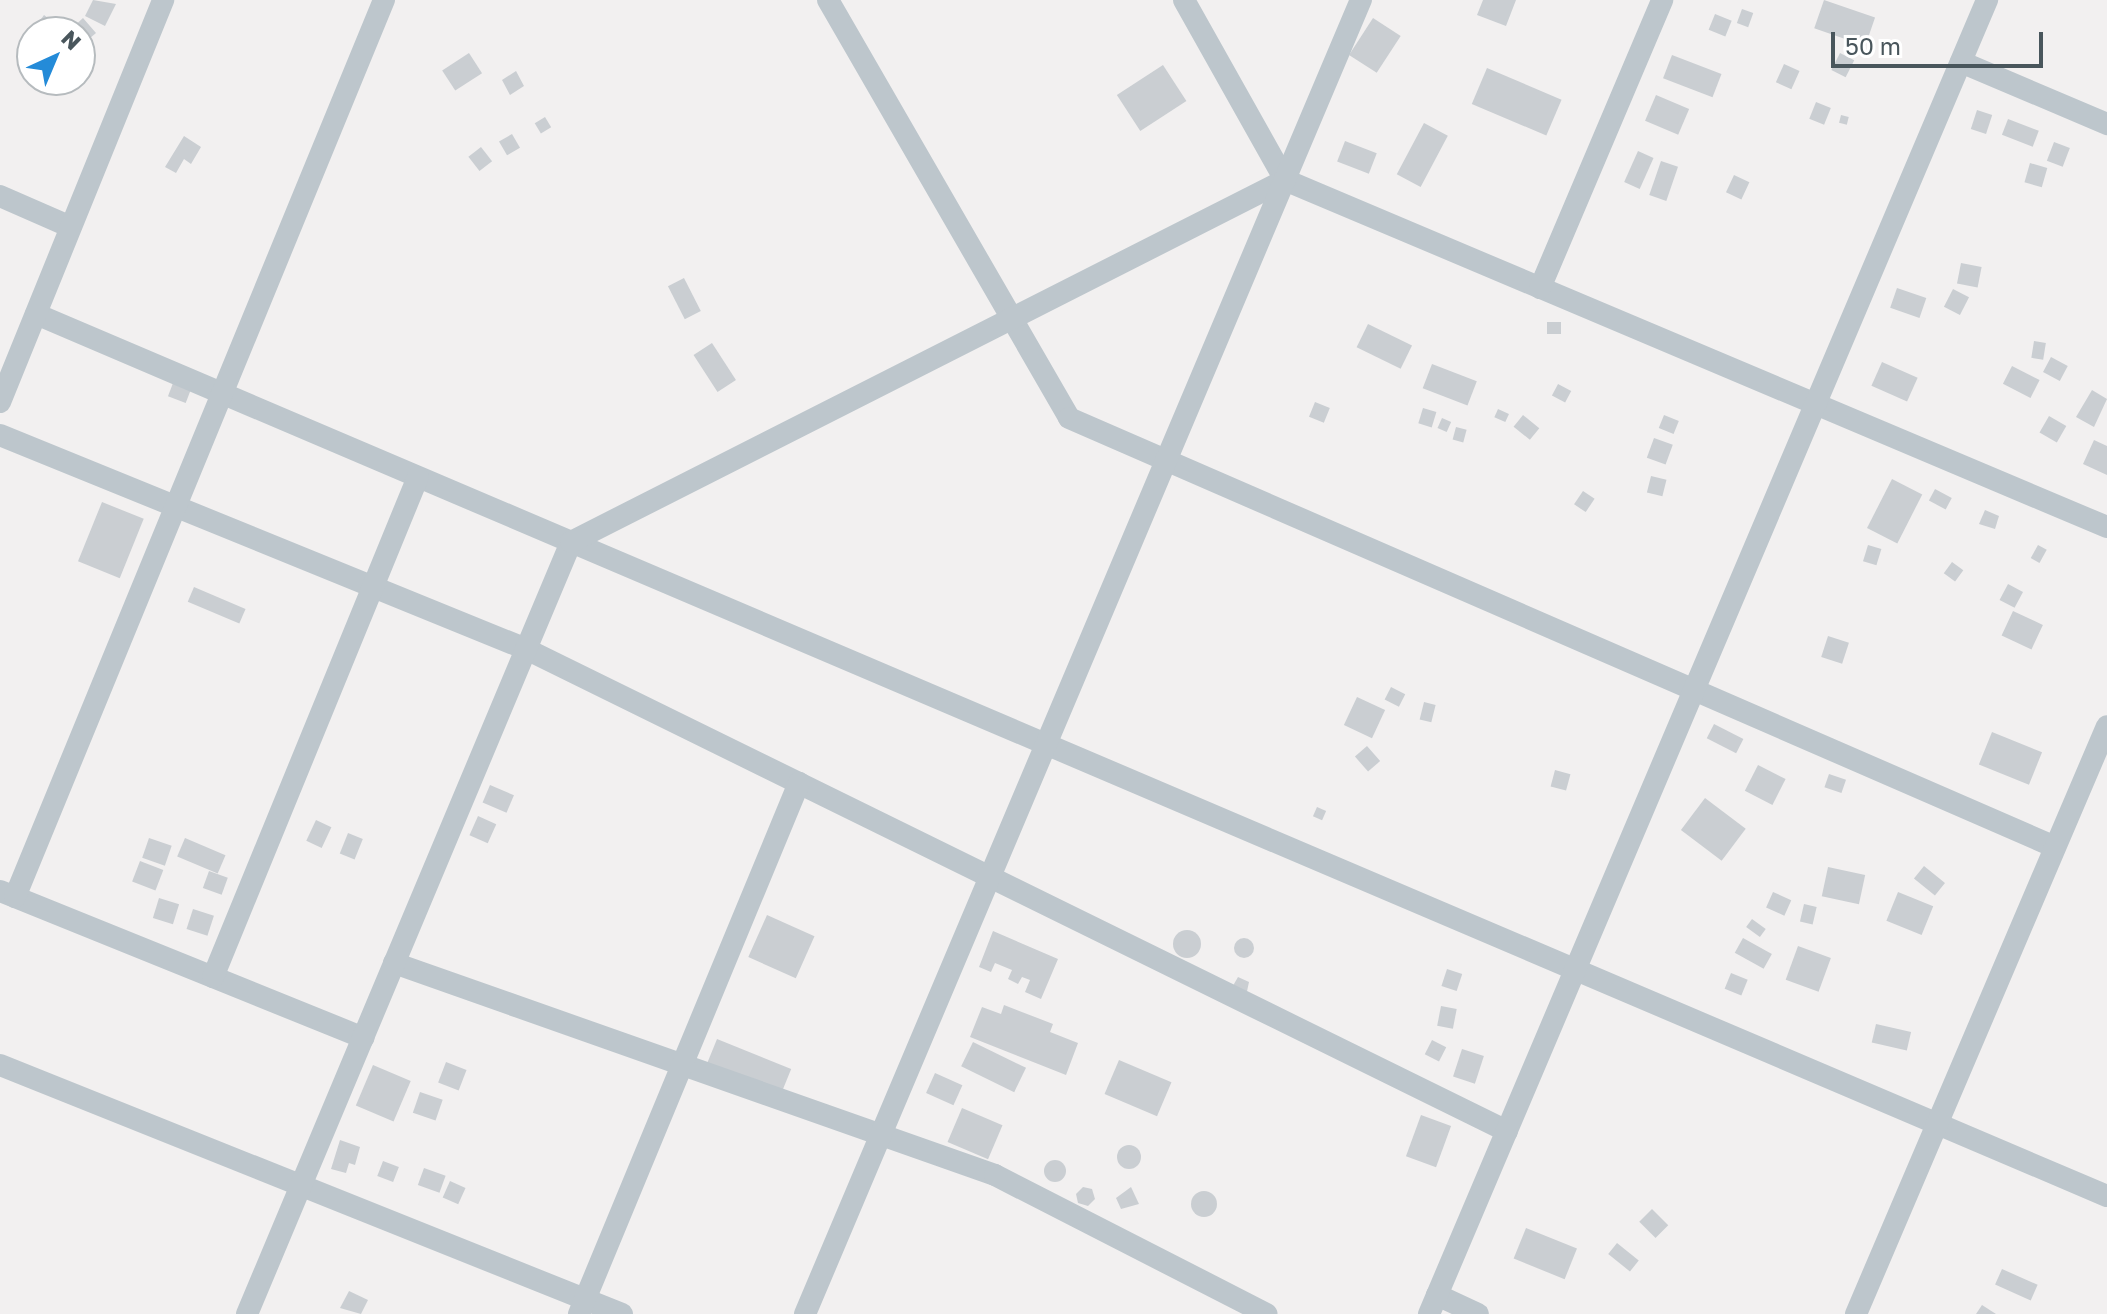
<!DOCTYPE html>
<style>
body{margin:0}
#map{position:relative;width:2107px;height:1314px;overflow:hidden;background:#f2f0f0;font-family:"Golos Text",sans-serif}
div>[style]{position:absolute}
.building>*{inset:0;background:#caced2;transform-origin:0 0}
.round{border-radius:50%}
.minor>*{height:22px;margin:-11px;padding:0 11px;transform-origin:11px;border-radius:11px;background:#bdc6cc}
span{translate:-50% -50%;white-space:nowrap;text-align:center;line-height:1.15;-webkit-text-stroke:6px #fff;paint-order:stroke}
.north{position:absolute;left:16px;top:16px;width:80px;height:80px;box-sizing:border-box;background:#fff;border:2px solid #b6bbbe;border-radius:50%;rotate:44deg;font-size:22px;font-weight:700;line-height:32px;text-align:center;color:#49565c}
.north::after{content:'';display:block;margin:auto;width:28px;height:36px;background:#248bd8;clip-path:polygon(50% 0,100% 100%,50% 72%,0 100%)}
.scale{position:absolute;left:1831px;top:32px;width:212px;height:36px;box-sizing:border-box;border:4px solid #49565c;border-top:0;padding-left:10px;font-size:24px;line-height:28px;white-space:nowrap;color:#49565c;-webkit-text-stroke:6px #fff;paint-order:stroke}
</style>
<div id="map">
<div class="building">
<div style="clip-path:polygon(93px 0,116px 4px,105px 26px,85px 16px)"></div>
<div style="clip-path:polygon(1483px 0,1516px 0,1506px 26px,1477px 15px)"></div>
<div style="left:1824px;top:0;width:54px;height:30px;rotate:19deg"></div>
<div style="left:1742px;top:9px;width:12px;height:15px;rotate:20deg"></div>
<div style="left:1715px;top:14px;width:18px;height:17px;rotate:22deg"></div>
<div style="clip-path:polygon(44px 15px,60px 27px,56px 32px,33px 30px)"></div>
<div style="clip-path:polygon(83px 18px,96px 33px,83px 44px,80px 32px,70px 30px)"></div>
<div style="left:1373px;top:18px;width:33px;height:44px;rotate:33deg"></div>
<div style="left:469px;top:53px;width:24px;height:32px;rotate:57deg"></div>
<div style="left:1840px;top:53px;width:16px;height:19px;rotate:27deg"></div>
<div style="left:1672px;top:55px;width:53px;height:25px;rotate:21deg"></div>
<div style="left:1784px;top:64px;width:17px;height:20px;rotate:24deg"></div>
<div style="left:1163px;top:65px;width:43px;height:55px;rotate:57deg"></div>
<div style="left:1487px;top:68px;width:81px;height:39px;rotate:23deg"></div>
<div style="clip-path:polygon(516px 71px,524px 86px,510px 95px,502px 80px)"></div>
<div style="left:1656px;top:95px;width:36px;height:28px;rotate:23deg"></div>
<div style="left:1816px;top:102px;width:16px;height:18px;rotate:22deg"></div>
<div style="left:1977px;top:110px;width:16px;height:20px;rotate:18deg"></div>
<div style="left:1841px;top:115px;width:8px;height:8px;rotate:14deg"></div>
<div style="left:545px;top:117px;width:12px;height:12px;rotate:59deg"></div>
<div style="left:2008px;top:119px;width:33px;height:17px;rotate:21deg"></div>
<div style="left:1424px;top:123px;width:27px;height:58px;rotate:28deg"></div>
<div style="left:512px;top:134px;width:16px;height:15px;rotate:60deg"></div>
<div style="clip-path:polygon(184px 136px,201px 147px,191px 164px,184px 159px,176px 173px,165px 167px)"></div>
<div style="left:1345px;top:141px;width:34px;height:22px;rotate:21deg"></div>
<div style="left:2054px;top:142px;width:17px;height:20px;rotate:21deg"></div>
<div style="left:481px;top:147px;width:18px;height:16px;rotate:52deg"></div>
<div style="left:1638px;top:151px;width:17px;height:34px;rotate:24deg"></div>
<div style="left:1661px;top:161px;width:18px;height:36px;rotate:19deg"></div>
<div style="left:2030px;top:163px;width:18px;height:20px;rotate:16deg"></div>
<div style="left:1734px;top:175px;width:17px;height:19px;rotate:25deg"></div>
<div style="left:1961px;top:263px;width:21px;height:21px;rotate:11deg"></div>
<div style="left:684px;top:278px;width:37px;height:18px;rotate:63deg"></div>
<div style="left:1897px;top:288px;width:31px;height:21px;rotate:19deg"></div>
<div style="left:1953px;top:289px;width:18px;height:20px;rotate:27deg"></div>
<div style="left:1561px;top:322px;width:12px;height:14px;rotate:90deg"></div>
<div style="left:1368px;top:324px;width:49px;height:26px;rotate:26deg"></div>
<div style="left:2034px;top:341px;width:12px;height:17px;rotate:9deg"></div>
<div style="left:712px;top:343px;width:44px;height:22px;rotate:57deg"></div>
<div style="left:2051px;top:357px;width:19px;height:17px;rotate:28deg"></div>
<div style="left:1882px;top:362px;width:39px;height:26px;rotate:24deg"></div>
<div style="left:1432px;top:364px;width:48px;height:26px;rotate:21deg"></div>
<div style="left:2012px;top:366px;width:31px;height:20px;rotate:27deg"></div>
<div style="left:178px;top:370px;width:19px;height:28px;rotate:21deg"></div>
<div style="left:1558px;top:384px;width:15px;height:13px;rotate:28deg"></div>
<div style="clip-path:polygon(2092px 390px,2107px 399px,2094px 427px,2076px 417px)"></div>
<div style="left:1315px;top:402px;width:16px;height:16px;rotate:22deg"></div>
<div style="left:1423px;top:408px;width:14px;height:16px;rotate:17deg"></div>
<div style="left:1498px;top:409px;width:12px;height:9px;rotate:24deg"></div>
<div style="left:1523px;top:415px;width:21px;height:15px;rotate:39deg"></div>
<div style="left:1664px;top:415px;width:16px;height:14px;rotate:22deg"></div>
<div style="left:2049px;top:416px;width:20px;height:19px;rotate:30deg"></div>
<div style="left:1442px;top:418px;width:10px;height:11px;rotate:24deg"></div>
<div style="left:1456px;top:427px;width:11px;height:13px;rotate:15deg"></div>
<div style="left:1654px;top:438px;width:20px;height:21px;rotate:20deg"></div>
<div style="clip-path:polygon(2094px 440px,2107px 446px,2107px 475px,2083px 464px)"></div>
<div style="left:1651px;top:476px;width:16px;height:17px;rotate:14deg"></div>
<div style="left:1892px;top:479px;width:34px;height:55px;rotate:27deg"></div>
<div style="left:1935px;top:489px;width:19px;height:13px;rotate:28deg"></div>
<div style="left:1583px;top:491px;width:14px;height:16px;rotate:34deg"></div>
<div style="left:102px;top:502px;width:45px;height:64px;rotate:22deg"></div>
<div style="clip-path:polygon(1985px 510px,1999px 516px,1995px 529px,1979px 524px)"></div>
<div style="left:1868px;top:545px;width:14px;height:17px;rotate:17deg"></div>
<div style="left:2038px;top:545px;width:10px;height:15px;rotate:29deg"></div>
<div style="left:1952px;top:562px;width:14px;height:14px;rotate:36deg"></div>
<div style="left:2008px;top:584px;width:17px;height:18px;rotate:28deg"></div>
<div style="left:194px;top:587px;width:56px;height:16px;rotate:23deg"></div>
<div style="left:2013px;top:611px;width:33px;height:27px;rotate:25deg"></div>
<div style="left:1828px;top:636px;width:22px;height:22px;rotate:18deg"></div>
<div style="left:1391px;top:687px;width:16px;height:14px;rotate:27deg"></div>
<div style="left:1357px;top:697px;width:31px;height:31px;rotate:25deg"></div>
<div style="left:1424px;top:702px;width:12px;height:18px;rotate:14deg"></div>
<div style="left:1714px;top:724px;width:33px;height:16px;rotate:27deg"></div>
<div style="left:1992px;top:732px;width:54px;height:35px;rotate:22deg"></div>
<div style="left:1367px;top:746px;width:20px;height:16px;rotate:49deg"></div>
<div style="left:1758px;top:765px;width:31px;height:29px;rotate:27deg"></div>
<div style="left:1555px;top:770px;width:16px;height:17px;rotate:15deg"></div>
<div style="left:1829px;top:774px;width:18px;height:14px;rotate:19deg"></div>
<div style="left:490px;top:785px;width:26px;height:19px;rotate:23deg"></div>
<div style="left:1705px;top:798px;width:51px;height:40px;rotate:37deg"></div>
<div style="left:1317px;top:807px;width:10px;height:10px;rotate:24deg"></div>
<div style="left:478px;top:816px;width:20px;height:21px;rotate:24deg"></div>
<div style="left:316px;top:820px;width:17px;height:23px;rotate:25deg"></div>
<div style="left:348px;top:833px;width:16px;height:22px;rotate:22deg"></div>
<div style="left:149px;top:838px;width:24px;height:21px;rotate:19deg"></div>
<div style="left:185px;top:838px;width:44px;height:20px;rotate:23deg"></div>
<div style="left:140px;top:861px;width:25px;height:22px;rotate:21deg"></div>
<div style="left:1924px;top:866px;width:27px;height:16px;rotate:39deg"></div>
<div style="left:1828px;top:867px;width:38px;height:30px;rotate:12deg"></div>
<div style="left:209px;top:871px;width:20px;height:18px;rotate:20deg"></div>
<div style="left:1773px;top:892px;width:20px;height:17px;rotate:24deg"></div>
<div style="left:1898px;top:892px;width:38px;height:31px;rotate:22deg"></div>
<div style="left:159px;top:898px;width:21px;height:21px;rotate:17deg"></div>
<div style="left:1804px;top:904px;width:13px;height:18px;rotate:13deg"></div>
<div style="left:193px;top:909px;width:22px;height:21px;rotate:18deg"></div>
<div style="left:767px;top:915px;width:52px;height:46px;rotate:24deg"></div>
<div style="left:1752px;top:919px;width:17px;height:10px;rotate:36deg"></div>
<div class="round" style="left:1173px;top:930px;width:28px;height:28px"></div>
<div style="clip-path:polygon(993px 931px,1058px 959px,1041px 999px,1025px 992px,1030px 980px,1022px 977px,1018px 984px,1008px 979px,1012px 970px,995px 963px,991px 972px,979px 967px)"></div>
<div class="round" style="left:1234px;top:938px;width:20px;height:20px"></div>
<div style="left:1743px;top:938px;width:33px;height:17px;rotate:29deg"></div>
<div style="left:1798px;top:946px;width:35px;height:36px;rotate:20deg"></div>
<div style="left:1447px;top:969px;width:16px;height:18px;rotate:18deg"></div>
<div style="left:1731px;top:973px;width:18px;height:17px;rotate:22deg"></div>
<div style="clip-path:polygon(1238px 977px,1249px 982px,1246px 996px,1230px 991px)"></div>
<div style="clip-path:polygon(1004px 1005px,1053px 1024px,1050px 1032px,1078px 1043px,1066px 1075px,970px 1037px,982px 1007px,1001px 1014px)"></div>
<div style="left:1441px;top:1006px;width:16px;height:20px;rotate:11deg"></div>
<div style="left:1876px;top:1024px;width:36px;height:19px;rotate:13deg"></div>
<div style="left:717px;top:1039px;width:80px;height:26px;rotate:22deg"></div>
<div style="left:1432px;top:1040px;width:16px;height:16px;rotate:27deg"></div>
<div style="left:973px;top:1042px;width:59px;height:27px;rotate:26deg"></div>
<div style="left:1462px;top:1049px;width:23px;height:29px;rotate:18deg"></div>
<div style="left:1119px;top:1060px;width:57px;height:37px;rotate:23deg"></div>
<div style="left:446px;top:1062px;width:22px;height:22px;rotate:21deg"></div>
<div style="left:373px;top:1065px;width:41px;height:44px;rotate:23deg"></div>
<div style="left:935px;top:1073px;width:30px;height:22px;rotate:24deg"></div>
<div style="left:420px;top:1092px;width:24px;height:22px;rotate:19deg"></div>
<div style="left:962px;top:1108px;width:44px;height:37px;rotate:23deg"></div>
<div style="left:1421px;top:1115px;width:32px;height:44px;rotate:20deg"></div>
<div style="clip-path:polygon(340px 1140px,360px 1147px,355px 1165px,349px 1163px,346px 1173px,331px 1169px)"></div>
<div class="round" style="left:1117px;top:1145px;width:24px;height:24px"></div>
<div class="round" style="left:1044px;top:1160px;width:22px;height:22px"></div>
<div style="left:383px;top:1161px;width:17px;height:16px;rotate:21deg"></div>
<div style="left:424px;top:1168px;width:23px;height:18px;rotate:20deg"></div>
<div style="left:450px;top:1181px;width:17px;height:18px;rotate:24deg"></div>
<div style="clip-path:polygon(1083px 1187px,1092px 1189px,1095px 1199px,1088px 1206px,1078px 1203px,1076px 1194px)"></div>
<div style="clip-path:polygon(1131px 1187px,1139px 1204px,1121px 1209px,1116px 1198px)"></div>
<div class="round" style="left:1191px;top:1191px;width:26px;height:26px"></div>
<div style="left:1652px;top:1209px;width:23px;height:18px;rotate:45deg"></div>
<div style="left:1526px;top:1228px;width:55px;height:33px;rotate:22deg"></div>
<div style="left:1617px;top:1243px;width:28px;height:14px;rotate:39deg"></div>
<div style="left:2002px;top:1269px;width:39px;height:17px;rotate:24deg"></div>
<div style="clip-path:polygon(349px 1291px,368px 1300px,361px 1314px,340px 1308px)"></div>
<div style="clip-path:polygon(1982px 1305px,1996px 1314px,1976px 1314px)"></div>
</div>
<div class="minor">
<div style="left:828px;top:0;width:482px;rotate:60deg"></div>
<div style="left:1069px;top:418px;width:1075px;rotate:23.51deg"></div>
<div style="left:1184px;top:0;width:206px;rotate:60.7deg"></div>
<div style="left:1285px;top:180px;width:892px;rotate:22.89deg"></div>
<div style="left:1961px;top:62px;width:159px;rotate:23deg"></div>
<div style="left:0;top:196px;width:77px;rotate:23.6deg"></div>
<div style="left:1540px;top:288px;width:313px;rotate:-67deg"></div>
<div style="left:36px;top:314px;width:2251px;rotate:23.07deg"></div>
<div style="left:0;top:402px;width:434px;rotate:-67.9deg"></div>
<div style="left:0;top:435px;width:568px;rotate:22.14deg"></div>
<div style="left:526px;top:649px;width:1093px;rotate:26.17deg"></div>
<div style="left:0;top:891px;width:392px;rotate:22deg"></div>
<div style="left:15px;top:897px;width:970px;rotate:-67.64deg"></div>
<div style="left:394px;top:963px;width:637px;rotate:19.43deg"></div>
<div style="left:995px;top:1175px;width:305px;rotate:27.1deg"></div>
<div style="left:213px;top:977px;width:540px;rotate:-67.71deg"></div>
<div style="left:0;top:1065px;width:670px;rotate:21.82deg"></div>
<div style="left:1437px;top:1295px;width:45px;rotate:24.9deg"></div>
<div style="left:247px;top:1314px;width:837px;rotate:-67.23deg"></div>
<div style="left:571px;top:542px;width:801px;rotate:-26.89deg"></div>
<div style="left:579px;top:1314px;width:575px;rotate:-67.5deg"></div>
<div style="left:805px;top:1314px;width:1427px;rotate:-67.07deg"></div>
<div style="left:1429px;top:1314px;width:1428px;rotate:-66.99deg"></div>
<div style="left:1856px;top:1314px;width:639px;rotate:-66.88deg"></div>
</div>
<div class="north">N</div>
<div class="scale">50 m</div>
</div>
